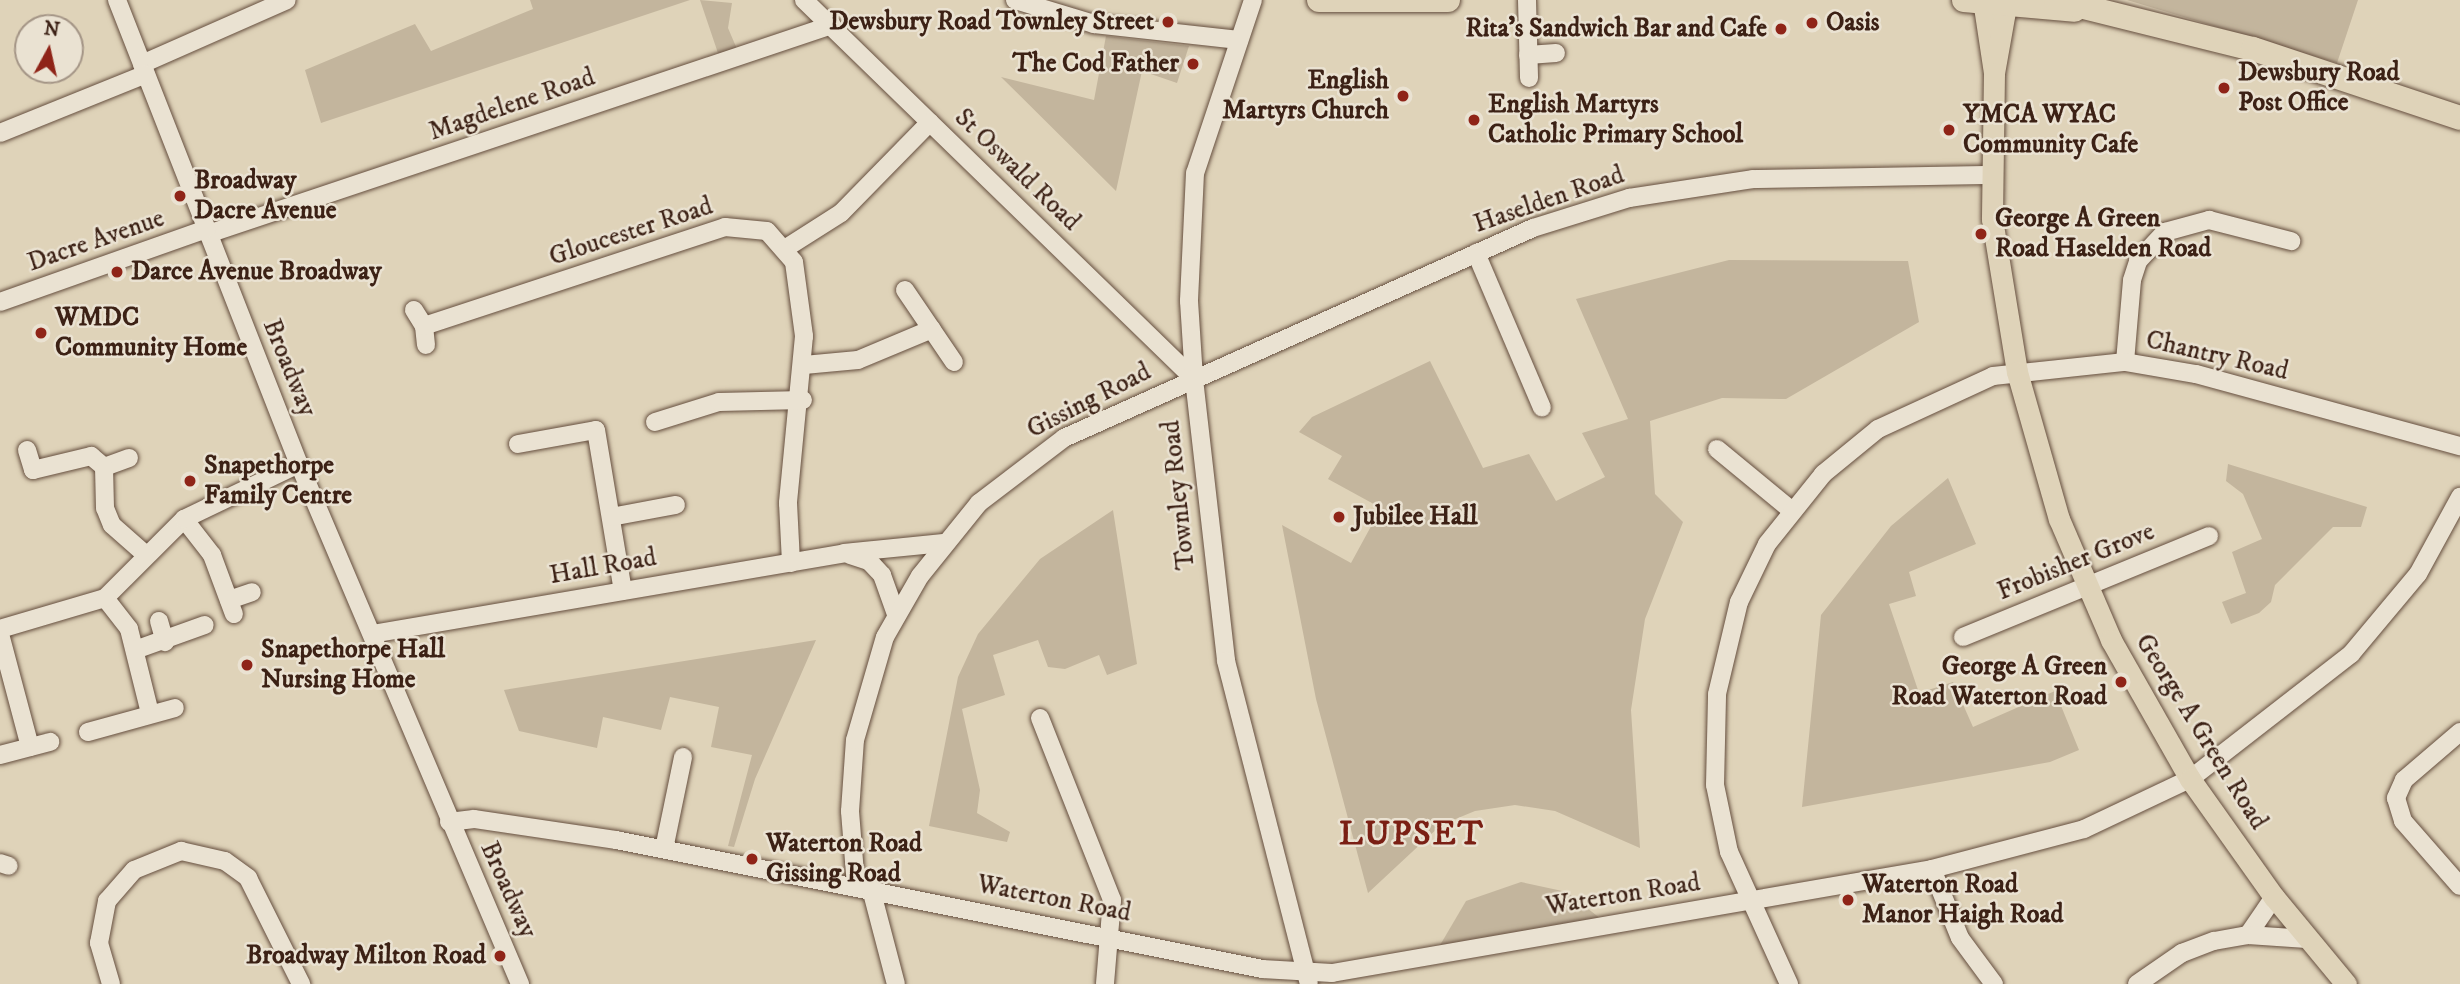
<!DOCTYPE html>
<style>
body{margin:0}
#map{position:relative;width:2460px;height:984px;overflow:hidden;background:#dfd3b9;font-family:"IM FELL DW Pica",serif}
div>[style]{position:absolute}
.green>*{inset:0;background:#c3b59d}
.roads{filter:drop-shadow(0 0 2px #654e3e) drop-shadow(0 0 2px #654e3e)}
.minor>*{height:18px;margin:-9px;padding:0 9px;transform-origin:9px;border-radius:9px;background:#eae2d2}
.major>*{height:21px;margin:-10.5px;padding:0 10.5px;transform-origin:10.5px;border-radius:10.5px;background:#dfd3b9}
.highway>*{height:24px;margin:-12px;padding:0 12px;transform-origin:12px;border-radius:12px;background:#dfd3b9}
.dots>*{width:19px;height:19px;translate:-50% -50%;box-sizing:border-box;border:4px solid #eae2d2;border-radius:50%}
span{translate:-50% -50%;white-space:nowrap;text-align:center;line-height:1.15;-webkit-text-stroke:5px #eae2d2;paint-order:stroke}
.poi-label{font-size:26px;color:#3c2115;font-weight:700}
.right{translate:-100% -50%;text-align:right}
.left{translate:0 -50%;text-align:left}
.street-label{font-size:26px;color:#3c2115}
.district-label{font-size:33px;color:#7a1f14;font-weight:700;letter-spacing:2px}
.north{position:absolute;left:14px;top:14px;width:70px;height:70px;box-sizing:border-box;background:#eae2d2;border:2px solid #a49586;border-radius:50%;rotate:8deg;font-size:19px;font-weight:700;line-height:28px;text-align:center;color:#3c2115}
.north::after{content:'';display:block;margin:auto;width:24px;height:32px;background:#8f2418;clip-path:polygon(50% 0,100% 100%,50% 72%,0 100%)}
</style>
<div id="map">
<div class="green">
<div style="clip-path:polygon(530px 0,690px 0,321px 123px,305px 70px,415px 24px,431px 51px,533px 9px)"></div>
<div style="clip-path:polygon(700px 0,732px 3px,728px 28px,740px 56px,721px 62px)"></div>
<div style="clip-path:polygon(2127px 0,2358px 0,2337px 63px)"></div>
<div style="clip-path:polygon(1106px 36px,1189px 46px,1177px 83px,1142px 71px,1116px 191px,1001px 77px,1094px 100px)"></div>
<div style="clip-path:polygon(1729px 260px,1908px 261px,1919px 322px,1786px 399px,1722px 398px,1650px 421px,1655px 494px,1683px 522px,1645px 619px,1631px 710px,1640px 848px,1555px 811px,1515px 805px,1475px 811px,1441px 825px,1368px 893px,1316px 699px,1282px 525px,1351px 563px,1381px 508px,1328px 479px,1342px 456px,1299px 432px,1312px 417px,1430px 361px,1483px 468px,1529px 454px,1556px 501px,1605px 477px,1582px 433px,1628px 419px,1576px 299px)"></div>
<div style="clip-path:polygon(2228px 464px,2367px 507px,2361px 527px,2333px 527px,2275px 585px,2271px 602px,2259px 613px,2231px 624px,2222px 602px,2246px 593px,2232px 552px,2262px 539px,2243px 494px,2226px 481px)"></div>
<div style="clip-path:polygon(1948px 478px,1976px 544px,1909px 572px,1916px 596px,1889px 604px,1919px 693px,1953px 682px,1973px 727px,2055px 691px,2079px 750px,2050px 762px,1802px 807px,1821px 615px,1891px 526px)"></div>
<div style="clip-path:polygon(1113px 510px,1137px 664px,1107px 675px,1099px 655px,1065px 669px,1048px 667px,1038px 640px,993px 655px,1005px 695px,962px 709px,980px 790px,977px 813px,1010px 832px,1007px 842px,929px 826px,958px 677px,978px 634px,1040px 559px)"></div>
<div style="clip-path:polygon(816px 640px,755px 779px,734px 847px,728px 846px,752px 755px,711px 747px,719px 707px,670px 697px,661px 730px,603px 717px,597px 748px,519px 731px,504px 690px)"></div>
<div style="clip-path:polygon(1521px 882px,1567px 892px,1606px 923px,1436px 952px,1466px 901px)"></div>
</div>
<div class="roads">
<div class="minor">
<div style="left:117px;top:0;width:498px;rotate:68.6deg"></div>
<div style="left:299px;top:464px;width:565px;rotate:66.97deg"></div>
<div style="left:804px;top:0;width:544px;rotate:44.18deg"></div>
<div style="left:1015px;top:0;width:83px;rotate:16.9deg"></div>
<div style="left:1094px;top:24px;width:146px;rotate:6.3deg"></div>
<div style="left:1253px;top:0;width:182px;rotate:108.5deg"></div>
<div style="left:1195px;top:173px;width:128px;rotate:92.7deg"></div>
<div style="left:1189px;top:301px;width:78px;rotate:86.3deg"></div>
<div style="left:1194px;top:379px;width:284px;rotate:83.5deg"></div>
<div style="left:1226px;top:661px;width:333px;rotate:75.6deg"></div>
<div style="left:1527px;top:0;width:78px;rotate:88.5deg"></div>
<div style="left:1528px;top:55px;width:28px;rotate:-4deg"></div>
<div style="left:142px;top:64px;width:158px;rotate:-23.8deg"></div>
<div style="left:0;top:133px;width:157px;rotate:-22deg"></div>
<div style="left:208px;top:234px;width:658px;rotate:-18.52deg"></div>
<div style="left:786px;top:248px;width:65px;rotate:-32.5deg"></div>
<div style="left:841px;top:213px;width:127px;rotate:-45.6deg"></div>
<div style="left:1476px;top:253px;width:168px;rotate:66.9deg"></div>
<div style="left:905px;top:290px;width:87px;rotate:55.8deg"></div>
<div style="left:0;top:302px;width:219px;rotate:-19.5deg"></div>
<div style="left:414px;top:310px;width:19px;rotate:58deg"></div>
<div style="left:424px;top:326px;width:19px;rotate:84deg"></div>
<div style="left:424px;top:326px;width:317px;rotate:-18.2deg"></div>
<div style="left:725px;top:227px;width:42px;rotate:5.4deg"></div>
<div style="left:767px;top:231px;width:41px;rotate:48.9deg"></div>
<div style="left:794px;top:262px;width:75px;rotate:82.3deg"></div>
<div style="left:804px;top:336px;width:168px;rotate:95.5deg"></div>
<div style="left:788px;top:503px;width:60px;rotate:87.1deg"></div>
<div style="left:2125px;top:362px;width:82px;rotate:-85.1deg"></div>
<div style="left:2132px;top:280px;width:20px;rotate:-72deg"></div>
<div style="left:2138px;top:261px;width:40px;rotate:-47deg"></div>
<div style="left:2165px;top:232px;width:46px;rotate:-15.3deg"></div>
<div style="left:2209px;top:220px;width:85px;rotate:14.4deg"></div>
<div style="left:804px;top:365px;width:54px;rotate:-5.3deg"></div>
<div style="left:858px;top:360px;width:80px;rotate:-22.7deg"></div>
<div style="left:655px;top:422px;width:67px;rotate:-17.4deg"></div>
<div style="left:719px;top:402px;width:84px;rotate:-1.4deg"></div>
<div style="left:518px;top:444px;width:79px;rotate:-10.2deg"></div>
<div style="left:596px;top:430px;width:163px;rotate:80.5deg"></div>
<div style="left:1717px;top:449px;width:96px;rotate:39.5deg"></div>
<div style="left:27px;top:450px;width:21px;rotate:73deg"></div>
<div style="left:33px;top:470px;width:60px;rotate:-13.6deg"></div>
<div style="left:91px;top:456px;width:17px;rotate:40deg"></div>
<div style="left:129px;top:458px;width:27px;rotate:160deg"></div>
<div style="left:104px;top:467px;width:41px;rotate:88.6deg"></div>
<div style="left:105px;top:508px;width:18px;rotate:68deg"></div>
<div style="left:112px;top:525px;width:45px;rotate:41.4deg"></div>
<div style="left:611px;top:517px;width:66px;rotate:-10.5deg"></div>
<div style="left:184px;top:519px;width:46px;rotate:52.1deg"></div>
<div style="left:212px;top:555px;width:63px;rotate:69.6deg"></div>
<div style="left:850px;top:555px;width:20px;rotate:18deg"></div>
<div style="left:869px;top:561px;width:19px;rotate:47deg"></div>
<div style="left:882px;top:575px;width:41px;rotate:70.3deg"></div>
<div style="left:105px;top:598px;width:39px;rotate:52deg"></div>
<div style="left:129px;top:629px;width:87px;rotate:76deg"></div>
<div style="left:229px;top:600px;width:24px;rotate:-19deg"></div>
<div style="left:159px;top:621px;width:22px;rotate:74deg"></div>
<div style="left:0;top:629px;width:109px;rotate:-16.4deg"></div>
<div style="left:105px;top:598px;width:112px;rotate:-45deg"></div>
<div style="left:184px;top:519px;width:127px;rotate:-25.6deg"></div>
<div style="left:0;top:634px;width:117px;rotate:75.1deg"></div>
<div style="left:372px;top:634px;width:479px;rotate:-9.7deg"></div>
<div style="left:844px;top:553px;width:100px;rotate:-5.7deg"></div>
<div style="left:1963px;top:637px;width:266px;rotate:-22.3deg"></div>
<div style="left:135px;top:650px;width:74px;rotate:-19.7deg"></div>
<div style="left:1040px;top:718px;width:196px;rotate:68.4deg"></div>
<div style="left:1112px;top:900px;width:84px;rotate:94.8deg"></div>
<div style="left:88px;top:732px;width:90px;rotate:-15.4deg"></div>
<div style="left:2460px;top:732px;width:74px;rotate:139.4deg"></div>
<div style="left:2404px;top:780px;width:20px;rotate:114deg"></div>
<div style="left:2396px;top:798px;width:24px;rotate:73deg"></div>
<div style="left:2403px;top:821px;width:86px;rotate:48.8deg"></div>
<div style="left:0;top:755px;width:52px;rotate:-14.6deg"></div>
<div style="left:449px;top:822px;width:25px;rotate:-7deg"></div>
<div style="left:474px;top:819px;width:144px;rotate:8.4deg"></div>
<div style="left:616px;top:840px;width:659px;rotate:11.29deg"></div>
<div style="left:1262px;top:969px;width:70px;rotate:3.3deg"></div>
<div style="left:1332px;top:973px;width:609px;rotate:-9.83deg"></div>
<div style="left:1932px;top:869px;width:157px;rotate:-14.7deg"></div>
<div style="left:2084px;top:829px;width:117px;rotate:-25.3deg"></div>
<div style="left:2190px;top:779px;width:204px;rotate:-37.8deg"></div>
<div style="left:2351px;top:654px;width:104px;rotate:-50.1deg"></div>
<div style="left:2418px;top:574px;width:88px;rotate:-61.4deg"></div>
<div style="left:664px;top:849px;width:94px;rotate:-78.3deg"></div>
<div style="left:0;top:863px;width:9px;rotate:18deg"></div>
<div style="left:1932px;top:869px;width:74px;rotate:67.9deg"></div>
<div style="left:1960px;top:938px;width:57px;rotate:53.5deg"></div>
<div style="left:856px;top:886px;width:75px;rotate:-94.6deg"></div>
<div style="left:850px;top:811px;width:71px;rotate:-86deg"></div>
<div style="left:855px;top:740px;width:107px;rotate:-73.8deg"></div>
<div style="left:885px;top:637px;width:70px;rotate:-60.2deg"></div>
<div style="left:920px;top:576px;width:94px;rotate:-51.1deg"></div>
<div style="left:979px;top:503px;width:107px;rotate:-37.4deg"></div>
<div style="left:1064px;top:438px;width:514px;rotate:-24.12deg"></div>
<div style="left:1533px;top:228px;width:101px;rotate:-17.4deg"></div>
<div style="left:1629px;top:198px;width:125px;rotate:-8.7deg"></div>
<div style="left:1753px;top:179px;width:237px;rotate:-1deg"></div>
<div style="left:871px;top:889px;width:98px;rotate:75.3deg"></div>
<div style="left:2248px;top:935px;width:46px;rotate:-55.6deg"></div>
<div style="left:111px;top:984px;width:43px;rotate:-106.3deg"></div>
<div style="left:99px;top:943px;width:43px;rotate:-79.2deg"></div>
<div style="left:107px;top:901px;width:41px;rotate:-48.9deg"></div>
<div style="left:134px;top:870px;width:51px;rotate:-22deg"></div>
<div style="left:181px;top:851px;width:45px;rotate:12.8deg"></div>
<div style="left:225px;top:861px;width:29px;rotate:36deg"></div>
<div style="left:248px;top:878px;width:119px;rotate:63.4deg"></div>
<div style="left:1789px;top:984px;width:145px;rotate:-114.4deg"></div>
<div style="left:1729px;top:852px;width:68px;rotate:-101.8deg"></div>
<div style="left:1715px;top:785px;width:91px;rotate:-88.7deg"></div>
<div style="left:1717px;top:694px;width:95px;rotate:-76.6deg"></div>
<div style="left:1739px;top:602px;width:64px;rotate:-64.2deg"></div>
<div style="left:1767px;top:544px;width:90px;rotate:-51.3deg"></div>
<div style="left:1823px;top:474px;width:71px;rotate:-39.3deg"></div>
<div style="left:1878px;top:429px;width:127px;rotate:-24.7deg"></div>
<div style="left:1993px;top:376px;width:133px;rotate:-6.1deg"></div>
<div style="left:2125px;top:362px;width:72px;rotate:9.6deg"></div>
<div style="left:2196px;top:374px;width:274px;rotate:15.3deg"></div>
<div style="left:2137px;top:984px;width:55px;rotate:-34.6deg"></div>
<div style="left:2182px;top:953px;width:34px;rotate:-21deg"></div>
<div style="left:2214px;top:941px;width:35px;rotate:-10deg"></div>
<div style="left:2248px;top:935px;width:59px;rotate:3.9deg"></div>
</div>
<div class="major">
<div style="left:1983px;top:0;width:74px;rotate:81.4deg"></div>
<div style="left:2007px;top:0;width:74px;rotate:100.1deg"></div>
<div style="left:1994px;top:73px;width:146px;rotate:90.8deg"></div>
<div style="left:1992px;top:219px;width:155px;rotate:80.7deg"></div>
<div style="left:2017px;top:372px;width:153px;rotate:74.1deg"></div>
<div style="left:2059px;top:519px;width:132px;rotate:66.7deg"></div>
<div style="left:2111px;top:640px;width:160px;rotate:60.4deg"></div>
<div style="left:2190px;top:779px;width:145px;rotate:54.6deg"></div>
<div style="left:2274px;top:897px;width:113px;rotate:50.4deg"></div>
</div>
<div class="highway">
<div style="left:1319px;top:0;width:129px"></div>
<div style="left:1964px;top:0;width:111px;rotate:5.1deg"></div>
<div style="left:2056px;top:0;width:203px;rotate:14deg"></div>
<div style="left:2253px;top:49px;width:218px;rotate:18.4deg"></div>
</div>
</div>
<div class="dots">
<div style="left:1168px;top:22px;background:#8f2418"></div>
<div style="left:1812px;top:23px;background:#8f2418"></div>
<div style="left:1781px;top:29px;background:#8f2418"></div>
<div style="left:1193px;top:64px;background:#8f2418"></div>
<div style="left:2224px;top:88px;background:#8f2418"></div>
<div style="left:1403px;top:96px;background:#8f2418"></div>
<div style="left:1474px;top:120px;background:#8f2418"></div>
<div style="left:1949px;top:130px;background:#8f2418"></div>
<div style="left:180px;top:196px;background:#8f2418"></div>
<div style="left:1981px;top:234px;background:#8f2418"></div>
<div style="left:117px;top:272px;background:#8f2418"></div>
<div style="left:41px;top:333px;background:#8f2418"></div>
<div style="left:190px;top:481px;background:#8f2418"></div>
<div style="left:1339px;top:517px;background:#8f2418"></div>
<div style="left:247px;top:665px;background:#8f2418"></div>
<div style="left:2121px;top:682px;background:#8f2418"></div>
<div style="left:752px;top:859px;background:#8f2418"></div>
<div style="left:1848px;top:900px;background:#8f2418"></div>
<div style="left:500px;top:956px;background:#8f2418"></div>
</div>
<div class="poi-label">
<span class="right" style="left:1154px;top:22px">Dewsbury Road Townley Street</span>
<span class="left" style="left:1826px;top:23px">Oasis</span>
<span class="right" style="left:1767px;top:29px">Rita's Sandwich Bar and Cafe</span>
<span class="right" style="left:1179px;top:64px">The Cod Father</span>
<span class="left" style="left:2238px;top:88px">Dewsbury Road<br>Post Office</span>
<span class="right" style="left:1389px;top:96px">English<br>Martyrs Church</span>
<span class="left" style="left:1488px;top:120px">English Martyrs<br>Catholic Primary School</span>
<span class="left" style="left:1963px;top:130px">YMCA WYAC<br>Community Cafe</span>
<span class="left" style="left:194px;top:196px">Broadway<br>Dacre Avenue</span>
<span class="left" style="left:1995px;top:234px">George A Green<br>Road Haselden Road</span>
<span class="left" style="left:131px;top:272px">Darce Avenue Broadway</span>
<span class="left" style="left:55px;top:333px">WMDC<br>Community Home</span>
<span class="left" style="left:204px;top:481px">Snapethorpe<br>Family Centre</span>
<span class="left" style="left:1353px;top:517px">Jubilee Hall</span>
<span class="left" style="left:261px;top:665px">Snapethorpe Hall<br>Nursing Home</span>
<span class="right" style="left:2107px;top:682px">George A Green<br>Road Waterton Road</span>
<span class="left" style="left:766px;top:859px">Waterton Road<br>Gissing Road</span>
<span class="left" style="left:1862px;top:900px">Waterton Road<br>Manor Haigh Road</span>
<span class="right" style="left:486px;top:956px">Broadway Milton Road</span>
</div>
<div class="street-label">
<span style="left:512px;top:105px;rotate:-19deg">Magdelene Road</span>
<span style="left:1017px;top:170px;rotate:44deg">St Oswald Road</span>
<span style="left:1549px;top:200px;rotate:-19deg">Haselden Road</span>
<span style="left:631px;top:232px;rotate:-18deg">Gloucester Road</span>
<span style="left:96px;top:241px;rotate:-19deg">Dacre Avenue</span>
<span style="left:2217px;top:356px;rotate:13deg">Chantry Road</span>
<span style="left:289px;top:368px;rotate:68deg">Broadway</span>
<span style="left:1089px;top:401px;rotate:-27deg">Gissing Road</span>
<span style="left:1179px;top:495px;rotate:-96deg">Townley Road</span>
<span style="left:2076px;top:562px;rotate:-22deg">Frobisher Grove</span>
<span style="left:603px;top:567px;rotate:-10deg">Hall Road</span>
<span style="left:2201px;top:732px;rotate:58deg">George A Green Road</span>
<span style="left:508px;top:890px;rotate:66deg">Broadway</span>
<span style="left:1623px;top:895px;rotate:-9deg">Waterton Road</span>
<span style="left:1054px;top:899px;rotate:11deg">Waterton Road</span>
</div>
<div class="district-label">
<span style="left:1412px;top:835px">LUPSET</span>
</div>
<div class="north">N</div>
</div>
